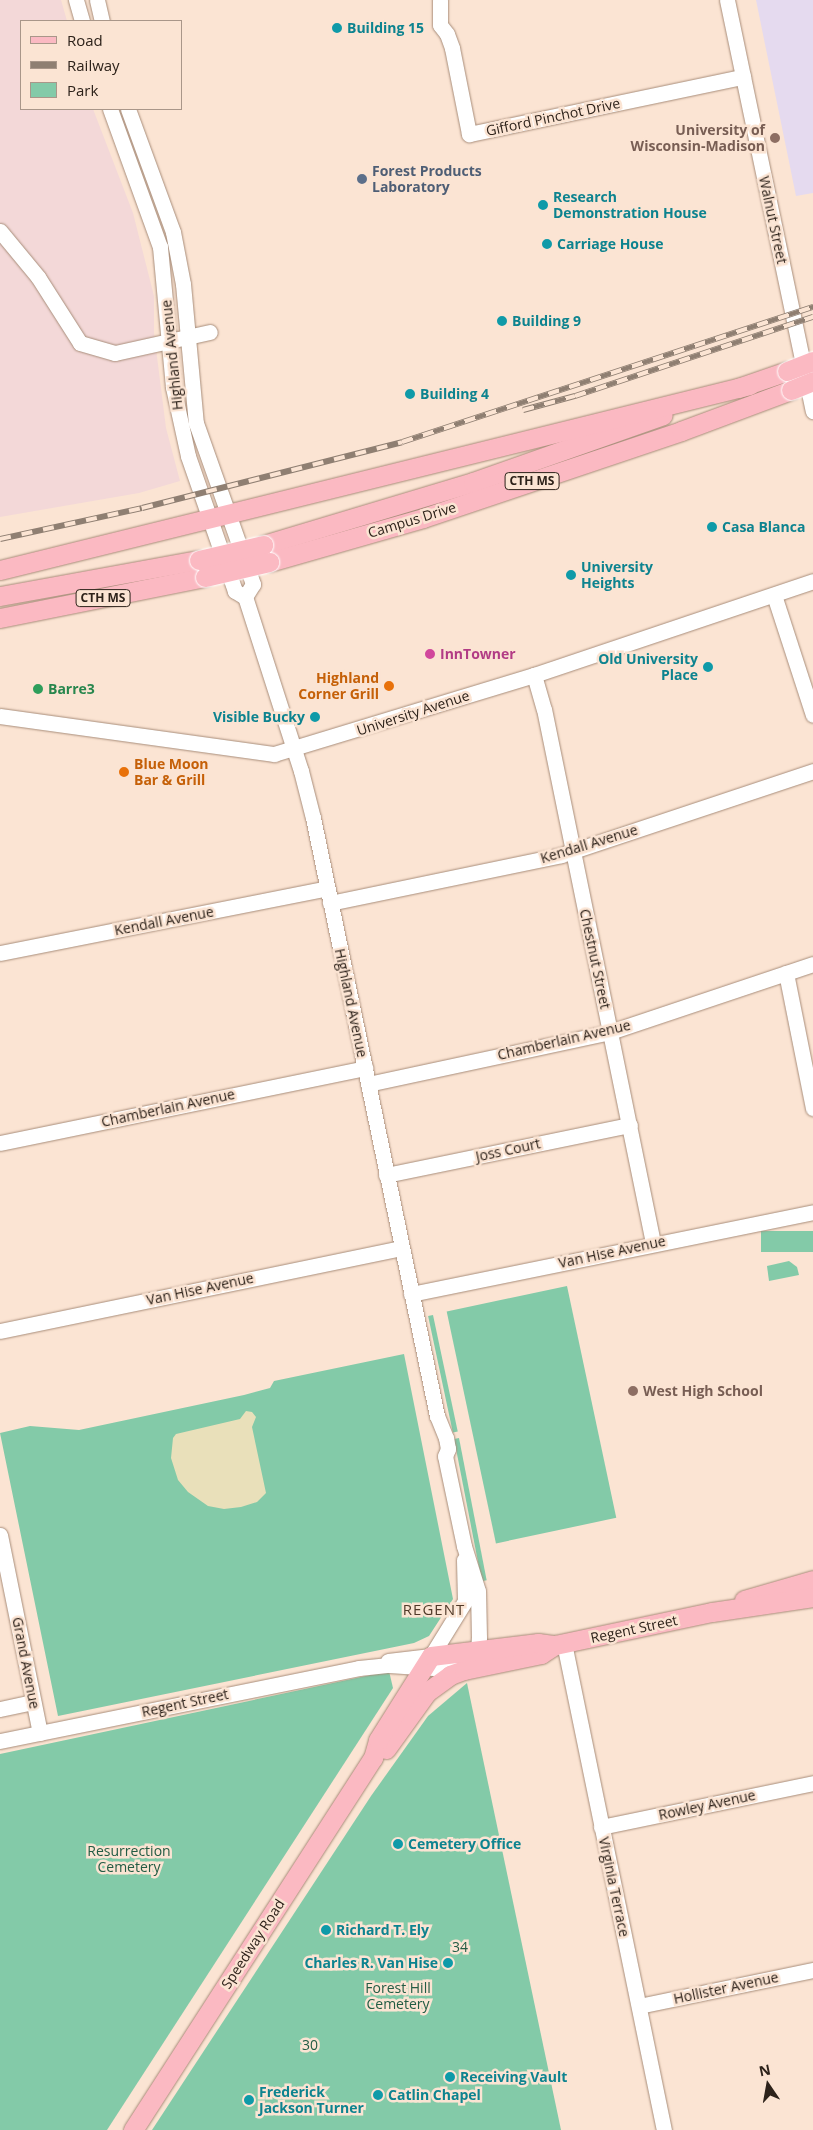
<!DOCTYPE html>
<style>
body{margin:0}
#map{position:relative;width:813px;height:2130px;overflow:hidden;background:#fbe4d3;font-family:"Open Sans",sans-serif}
div>[style]{position:absolute}
.industrial>*{inset:0;background:#e5daef}
.medical>*{inset:0;background:#f3d8d8}
.green>*{inset:0;background:#83caa8;transform-origin:0 0}
.sand>*{inset:0;background:#e9e0ba}
.roads{filter:drop-shadow(0 0 1px #a88d7a) drop-shadow(0 0 1px #a88d7a)}
.minor>*{height:15px;margin:-7.5px;padding:0 7.5px;transform-origin:7.5px;border-radius:7.5px;background:#fff}
.major>*{height:19px;margin:-9.5px;padding:0 9.5px;transform-origin:9.5px;border-radius:9.5px;background:#fbb9c2}
.rail>*{height:5.5px;margin-top:-2.75px;transform-origin:0;background:repeating-linear-gradient(90deg,#fbe4d3 0 11px,#8f7f72 0 22px);box-sizing:border-box;border-block:1px solid #8f7f72}
.bridges{filter:drop-shadow(0 0 1px #fff) drop-shadow(0 0 1px #fff)}
.major-bridge>*{height:19px;margin:-9.5px;padding:0 9.5px;transform-origin:9.5px;border-radius:9.5px;background:#fbb9c2}
.dots>*{width:14px;height:14px;translate:-50% -50%;box-sizing:border-box;border:2px solid #fbe4d3;border-radius:50%}
span{translate:-50% -50%;white-space:nowrap;text-align:center;line-height:1.15;-webkit-text-stroke:5px #fbe4d3;paint-order:stroke}
.shield-label span{padding:1px 4px;background:#fbe4d3;border:1px solid;border-radius:4px;-webkit-text-stroke-width:0}
.shield-label{font-size:12px;color:#2d221a;font-weight:700}
.culture-label{font-size:14px;color:#0d838f;font-weight:700}
.left{translate:0 -50%;text-align:left}
.right{translate:-100% -50%;text-align:right}
.street-label{font-size:14px;color:#2d221a}
.education-label{font-size:14px;color:#785e54;font-weight:700}
.service-label{font-size:14px;color:#4e5e75;font-weight:700}
.hotel-label{font-size:14px;color:#b23c85;font-weight:700}
.food-label{font-size:14px;color:#c56008;font-weight:700}
.leisure-label{font-size:14px;color:#27864d;font-weight:700}
.park-label{font-size:14px;color:#235c44}
.neighbourhood-label{font-size:15px;color:#513a29;letter-spacing:1px}
.legend{position:absolute;left:20px;top:20px;width:162px;height:90px;box-sizing:border-box;background:#fbe4d3;border:1px solid #a99689;margin:0;padding:6px 9px;list-style:none;font-size:15px;color:#2d221a}
.legend li{display:flex;align-items:center;gap:10px;height:25px}
.legend b{width:25px;border:1px solid #a99689}
.north{position:absolute;left:743px;top:2060px;width:50px;height:50px;-webkit-text-stroke:4px #fbe4d3;paint-order:stroke;rotate:348deg;font-size:14px;font-weight:700;line-height:20px;text-align:center;color:#2d221a}
.north::after{content:'';display:block;margin:auto;width:18px;height:22px;background:#2d221a;clip-path:polygon(50% 0,100% 100%,50% 72%,0 100%)}
</style>
<div id="map">
<div class="industrial">
<div style="clip-path:polygon(756px 0,813px 0,813px 193px,796px 196px)"></div>
</div>
<div class="medical">
<div style="clip-path:polygon(0 0,61px 0,67px 21px,21px 21px,21px 109px,93px 109px,133px 213px,154px 296px,154px 333px,166px 428px,180px 481px,139px 493px,0 517px)"></div>
</div>
<div class="green">
<div style="left:813px;top:1231px;width:21px;height:52px;rotate:90deg"></div>
<div style="clip-path:polygon(789px 1261px,797px 1267px,799px 1275px,769px 1281px,767px 1266px)"></div>
<div style="left:567px;top:1286px;width:237px;height:123px;rotate:78deg"></div>
<div style="left:433px;top:1315px;width:119px;height:5px;rotate:78deg"></div>
<div style="clip-path:polygon(404px 1354px,453px 1599px,429px 1636px,414px 1643px,58px 1716px,0 1433px,30px 1426px,79px 1430px,244px 1395px,270px 1388px,274px 1381px)"></div>
<div style="left:459px;top:1438px;width:145px;height:5px;rotate:79deg"></div>
<div style="clip-path:polygon(389px 1671px,393px 1688px,107px 2130px,0 2130px,0 1754px)"></div>
<div style="clip-path:polygon(467px 1683px,561px 2130px,152px 2130px,371px 1796px,428px 1716px)"></div>
</div>
<div class="sand">
<div style="clip-path:polygon(246px 1411px,252px 1412px,256px 1417px,252px 1427px,266px 1493px,257px 1502px,241px 1507px,224px 1509px,208px 1506px,188px 1492px,178px 1480px,171px 1458px,173px 1438px,176px 1434px,240px 1419px)"></div>
</div>
<div class="roads">
<div class="minor">
<div style="left:76px;top:0;width:22px;rotate:74deg"></div>
<div style="left:97px;top:0;width:22px;rotate:77deg"></div>
<div style="left:440px;top:0;width:25px;rotate:90deg"></div>
<div style="left:440px;top:25px;width:11px;rotate:52deg"></div>
<div style="left:447px;top:34px;width:15px;rotate:70deg"></div>
<div style="left:452px;top:48px;width:88px;rotate:78.8deg"></div>
<div style="left:469px;top:134px;width:280px;rotate:-11.8deg"></div>
<div style="left:727px;top:0;width:420px;rotate:78.2deg"></div>
<div style="left:128px;top:109px;width:131px;rotate:69.9deg"></div>
<div style="left:173px;top:232px;width:53px;rotate:79.1deg"></div>
<div style="left:183px;top:284px;width:140px;rotate:84.7deg"></div>
<div style="left:196px;top:423px;width:171px;rotate:70.5deg"></div>
<div style="left:253px;top:584px;width:15px;rotate:122deg"></div>
<div style="left:0;top:231px;width:60px;rotate:50.4deg"></div>
<div style="left:38px;top:277px;width:78px;rotate:57.5deg"></div>
<div style="left:80px;top:343px;width:36px;rotate:16deg"></div>
<div style="left:115px;top:353px;width:97px;rotate:-12.5deg"></div>
<div style="left:774px;top:595px;width:126px;rotate:72deg"></div>
<div style="left:534px;top:675px;width:35px;rotate:74deg"></div>
<div style="left:544px;top:709px;width:545px;rotate:78.46deg"></div>
<div style="left:0;top:716px;width:277px;rotate:7.9deg"></div>
<div style="left:274px;top:754px;width:272px;rotate:-16.9deg"></div>
<div style="left:534px;top:675px;width:294px;rotate:-18.6deg"></div>
<div style="left:330px;top:903px;width:236px;rotate:-11.7deg"></div>
<div style="left:561px;top:855px;width:266px;rotate:-18.4deg"></div>
<div style="left:0;top:953px;width:333px;rotate:-11.2deg"></div>
<div style="left:786px;top:973px;width:138px;rotate:78.7deg"></div>
<div style="left:368px;top:1084px;width:248px;rotate:-12.1deg"></div>
<div style="left:610px;top:1032px;width:214px;rotate:-18.5deg"></div>
<div style="left:0;top:1143px;width:373px;rotate:-11.6deg"></div>
<div style="left:386px;top:1175px;width:249px;rotate:-11.6deg"></div>
<div style="left:411px;top:1294px;width:410px;rotate:-11.5deg"></div>
<div style="left:0;top:1331px;width:409px;rotate:-11.7deg"></div>
<div style="left:0;top:1535px;width:202px;rotate:78.6deg"></div>
<div style="left:564px;top:1643px;width:497px;rotate:78.4deg"></div>
<div style="left:388px;top:1661px;width:43px;rotate:-6.6deg"></div>
<div style="left:431px;top:1656px;width:65px;rotate:-58.3deg"></div>
<div style="left:465px;top:1601px;width:41px;rotate:-91.4deg"></div>
<div style="left:0;top:1709px;width:34px;rotate:-12deg"></div>
<div style="left:0;top:1741px;width:366px;rotate:-11.5deg"></div>
<div style="left:359px;top:1668px;width:30px;rotate:-6deg"></div>
<div style="left:389px;top:1665px;width:75px;rotate:3.8deg"></div>
<div style="left:464px;top:1670px;width:24px;rotate:-54deg"></div>
<div style="left:478px;top:1651px;width:13px;rotate:-86deg"></div>
<div style="left:479px;top:1638px;width:47px;rotate:-91.2deg"></div>
<div style="left:478px;top:1591px;width:47px;rotate:-107.3deg"></div>
<div style="left:464px;top:1546px;width:92px;rotate:-101.9deg"></div>
<div style="left:445px;top:1456px;width:8px;rotate:-67deg"></div>
<div style="left:448px;top:1449px;width:11px;rotate:-100deg"></div>
<div style="left:446px;top:1438px;width:24px;rotate:-112deg"></div>
<div style="left:437px;top:1416px;width:611px;rotate:-101.71deg"></div>
<div style="left:313px;top:818px;width:49px;rotate:-104.3deg"></div>
<div style="left:301px;top:771px;width:183px;rotate:-107.8deg"></div>
<div style="left:245px;top:597px;width:12px;rotate:-149deg"></div>
<div style="left:235px;top:591px;width:143px;rotate:-109.2deg"></div>
<div style="left:188px;top:456px;width:71px;rotate:-102.3deg"></div>
<div style="left:173px;top:387px;width:141px;rotate:-95.3deg"></div>
<div style="left:160px;top:247px;width:147px;rotate:-109.9deg"></div>
<div style="left:601px;top:1827px;width:217px;rotate:-11.7deg"></div>
<div style="left:639px;top:2006px;width:178px;rotate:-11.7deg"></div>
</div>
<div class="major">
<div style="left:738px;top:388px;width:52px;rotate:-19.1deg"></div>
<div style="left:263px;top:545px;width:219px;rotate:-16.7deg"></div>
<div style="left:473px;top:482px;width:201px;rotate:-19.4deg"></div>
<div style="left:269px;top:562px;width:160px;rotate:-15.9deg"></div>
<div style="left:423px;top:518px;width:272px;rotate:-18.6deg"></div>
<div style="left:681px;top:431px;width:117px;rotate:-20.4deg"></div>
<div style="left:0;top:570px;width:772px;rotate:-13.86deg"></div>
<div style="left:0;top:596px;width:202px;rotate:-10.3deg"></div>
<div style="left:0;top:618px;width:209px;rotate:-11.3deg"></div>
<div style="left:744px;top:1600px;width:72px;rotate:-16.2deg"></div>
<div style="left:386px;top:1749px;width:70px;rotate:-54.3deg"></div>
<div style="left:427px;top:1692px;width:29px;rotate:-36deg"></div>
<div style="left:450px;top:1675px;width:15px;rotate:-20deg"></div>
<div style="left:464px;top:1670px;width:79px;rotate:-11.7deg"></div>
<div style="left:541px;top:1654px;width:17px;rotate:-33deg"></div>
<div style="left:555px;top:1645px;width:160px;rotate:-11.9deg"></div>
<div style="left:712px;top:1612px;width:102px;rotate:-8.4deg"></div>
<div style="left:133px;top:2130px;width:443px;rotate:-57.2deg"></div>
<div style="left:373px;top:1758px;width:19px;rotate:-74deg"></div>
<div style="left:378px;top:1740px;width:99px;rotate:-57.8deg"></div>
<div style="left:431px;top:1656px;width:108px;rotate:-6.9deg"></div>
<div style="left:538px;top:1643px;width:17px;rotate:7deg"></div>
</div>
</div>
<div class="rail">
<div style="left:523px;top:410px;width:54px;rotate:-15.1deg"></div>
<div style="left:575px;top:396px;width:251px;rotate:-18.4deg"></div>
<div style="left:0;top:539px;width:145px;rotate:-12.3deg"></div>
<div style="left:142px;top:508px;width:268px;rotate:-14.2deg"></div>
<div style="left:402px;top:442px;width:433px;rotate:-18.2deg"></div>
</div>
<div class="bridges">
<div class="major-bridge">
<div style="left:787px;top:371px;width:28px;rotate:-21deg"></div>
<div style="left:791px;top:390px;width:24px;rotate:-22deg"></div>
<div style="left:199px;top:560px;width:66px;rotate:-13.2deg"></div>
<div style="left:205px;top:577px;width:66px;rotate:-13.2deg"></div>
</div>
</div>
<div class="dots">
<div style="left:337px;top:28px;background:#0f9aa8"></div>
<div style="left:775px;top:138px;background:#8d6e63"></div>
<div style="left:362px;top:179px;background:#5c6f8a"></div>
<div style="left:543px;top:205px;background:#0f9aa8"></div>
<div style="left:547px;top:244px;background:#0f9aa8"></div>
<div style="left:502px;top:321px;background:#0f9aa8"></div>
<div style="left:410px;top:394px;background:#0f9aa8"></div>
<div style="left:712px;top:527px;background:#0f9aa8"></div>
<div style="left:571px;top:575px;background:#0f9aa8"></div>
<div style="left:430px;top:654px;background:#d1479c"></div>
<div style="left:708px;top:667px;background:#0f9aa8"></div>
<div style="left:389px;top:686px;background:#e8710a"></div>
<div style="left:38px;top:689px;background:#2e9e5b"></div>
<div style="left:315px;top:717px;background:#0f9aa8"></div>
<div style="left:124px;top:772px;background:#e8710a"></div>
<div style="left:633px;top:1391px;background:#8d6e63"></div>
<div style="left:398px;top:1844px;background:#0f9aa8"></div>
<div style="left:326px;top:1930px;background:#0f9aa8"></div>
<div style="left:448px;top:1963px;background:#0f9aa8"></div>
<div style="left:450px;top:2077px;background:#0f9aa8"></div>
<div style="left:378px;top:2095px;background:#0f9aa8"></div>
<div style="left:249px;top:2100px;background:#0f9aa8"></div>
</div>
<div class="shield-label">
<span style="left:532px;top:481px">CTH MS</span>
<span style="left:103px;top:598px">CTH MS</span>
</div>
<div class="culture-label">
<span class="left" style="left:347px;top:28px">Building 15</span>
<span class="left" style="left:553px;top:205px">Research<br>Demonstration House</span>
<span class="left" style="left:557px;top:244px">Carriage House</span>
<span class="left" style="left:512px;top:321px">Building 9</span>
<span class="left" style="left:420px;top:394px">Building 4</span>
<span class="left" style="left:722px;top:527px">Casa Blanca</span>
<span class="left" style="left:581px;top:575px">University<br>Heights</span>
<span class="right" style="left:698px;top:667px">Old University<br>Place</span>
<span class="right" style="left:305px;top:717px">Visible Bucky</span>
<span class="left" style="left:408px;top:1844px">Cemetery Office</span>
<span class="left" style="left:336px;top:1930px">Richard T. Ely</span>
<span class="right" style="left:438px;top:1963px">Charles R. Van Hise</span>
<span class="left" style="left:460px;top:2077px">Receiving Vault</span>
<span class="left" style="left:259px;top:2100px">Frederick<br>Jackson Turner</span>
<span class="left" style="left:388px;top:2095px">Catlin Chapel</span>
</div>
<div class="street-label">
<span style="left:553px;top:117px;rotate:-12deg">Gifford Pinchot Drive</span>
<span style="left:773px;top:220px;rotate:78deg">Walnut Street</span>
<span style="left:172px;top:355px;rotate:-96deg">Highland Avenue</span>
<span style="left:412px;top:520px;rotate:-17deg">Campus Drive</span>
<span style="left:413px;top:713px;rotate:-18deg">University Avenue</span>
<span style="left:589px;top:844px;rotate:-17deg">Kendall Avenue</span>
<span style="left:164px;top:921px;rotate:-11deg">Kendall Avenue</span>
<span style="left:595px;top:959px;rotate:78deg">Chestnut Street</span>
<span style="left:351px;top:1003px;rotate:78deg">Highland Avenue</span>
<span style="left:564px;top:1040px;rotate:-13deg">Chamberlain Avenue</span>
<span style="left:168px;top:1108px;rotate:-12deg">Chamberlain Avenue</span>
<span style="left:508px;top:1150px;rotate:-12deg">Joss Court</span>
<span style="left:612px;top:1252px;rotate:-12deg">Van Hise Avenue</span>
<span style="left:200px;top:1289px;rotate:-12deg">Van Hise Avenue</span>
<span style="left:634px;top:1629px;rotate:-12deg">Regent Street</span>
<span style="left:26px;top:1663px;rotate:79deg">Grand Avenue</span>
<span style="left:185px;top:1703px;rotate:-12deg">Regent Street</span>
<span style="left:707px;top:1805px;rotate:-12deg">Rowley Avenue</span>
<span style="left:614px;top:1887px;rotate:78deg">Virginia Terrace</span>
<span style="left:253px;top:1944px;rotate:-57deg">Speedway Road</span>
<span style="left:726px;top:1988px;rotate:-12deg">Hollister Avenue</span>
</div>
<div class="education-label">
<span class="right" style="left:765px;top:138px">University of<br>Wisconsin-Madison</span>
<span class="left" style="left:643px;top:1391px">West High School</span>
</div>
<div class="service-label">
<span class="left" style="left:372px;top:179px">Forest Products<br>Laboratory</span>
</div>
<div class="hotel-label">
<span class="left" style="left:440px;top:654px">InnTowner</span>
</div>
<div class="food-label">
<span class="right" style="left:379px;top:686px">Highland<br>Corner Grill</span>
<span class="left" style="left:134px;top:772px">Blue Moon<br>Bar &amp; Grill</span>
</div>
<div class="leisure-label">
<span class="left" style="left:48px;top:689px">Barre3</span>
</div>
<div class="park-label">
<span style="left:129px;top:1859px">Resurrection<br>Cemetery</span>
<span style="left:460px;top:1947px">34</span>
<span style="left:398px;top:1996px">Forest Hill<br>Cemetery</span>
<span style="left:310px;top:2045px">30</span>
</div>
<div class="neighbourhood-label">
<span style="left:434px;top:1610px">REGENT</span>
</div>
<ul class="legend">
<li><b style="height:6px;background:#fbb9c2"></b>Road</li>
<li><b style="height:6px;background:#8f7f72"></b>Railway</li>
<li><b style="height:14px;background:#83caa8"></b>Park</li>
</ul>
<div class="north">N</div>
</div>
